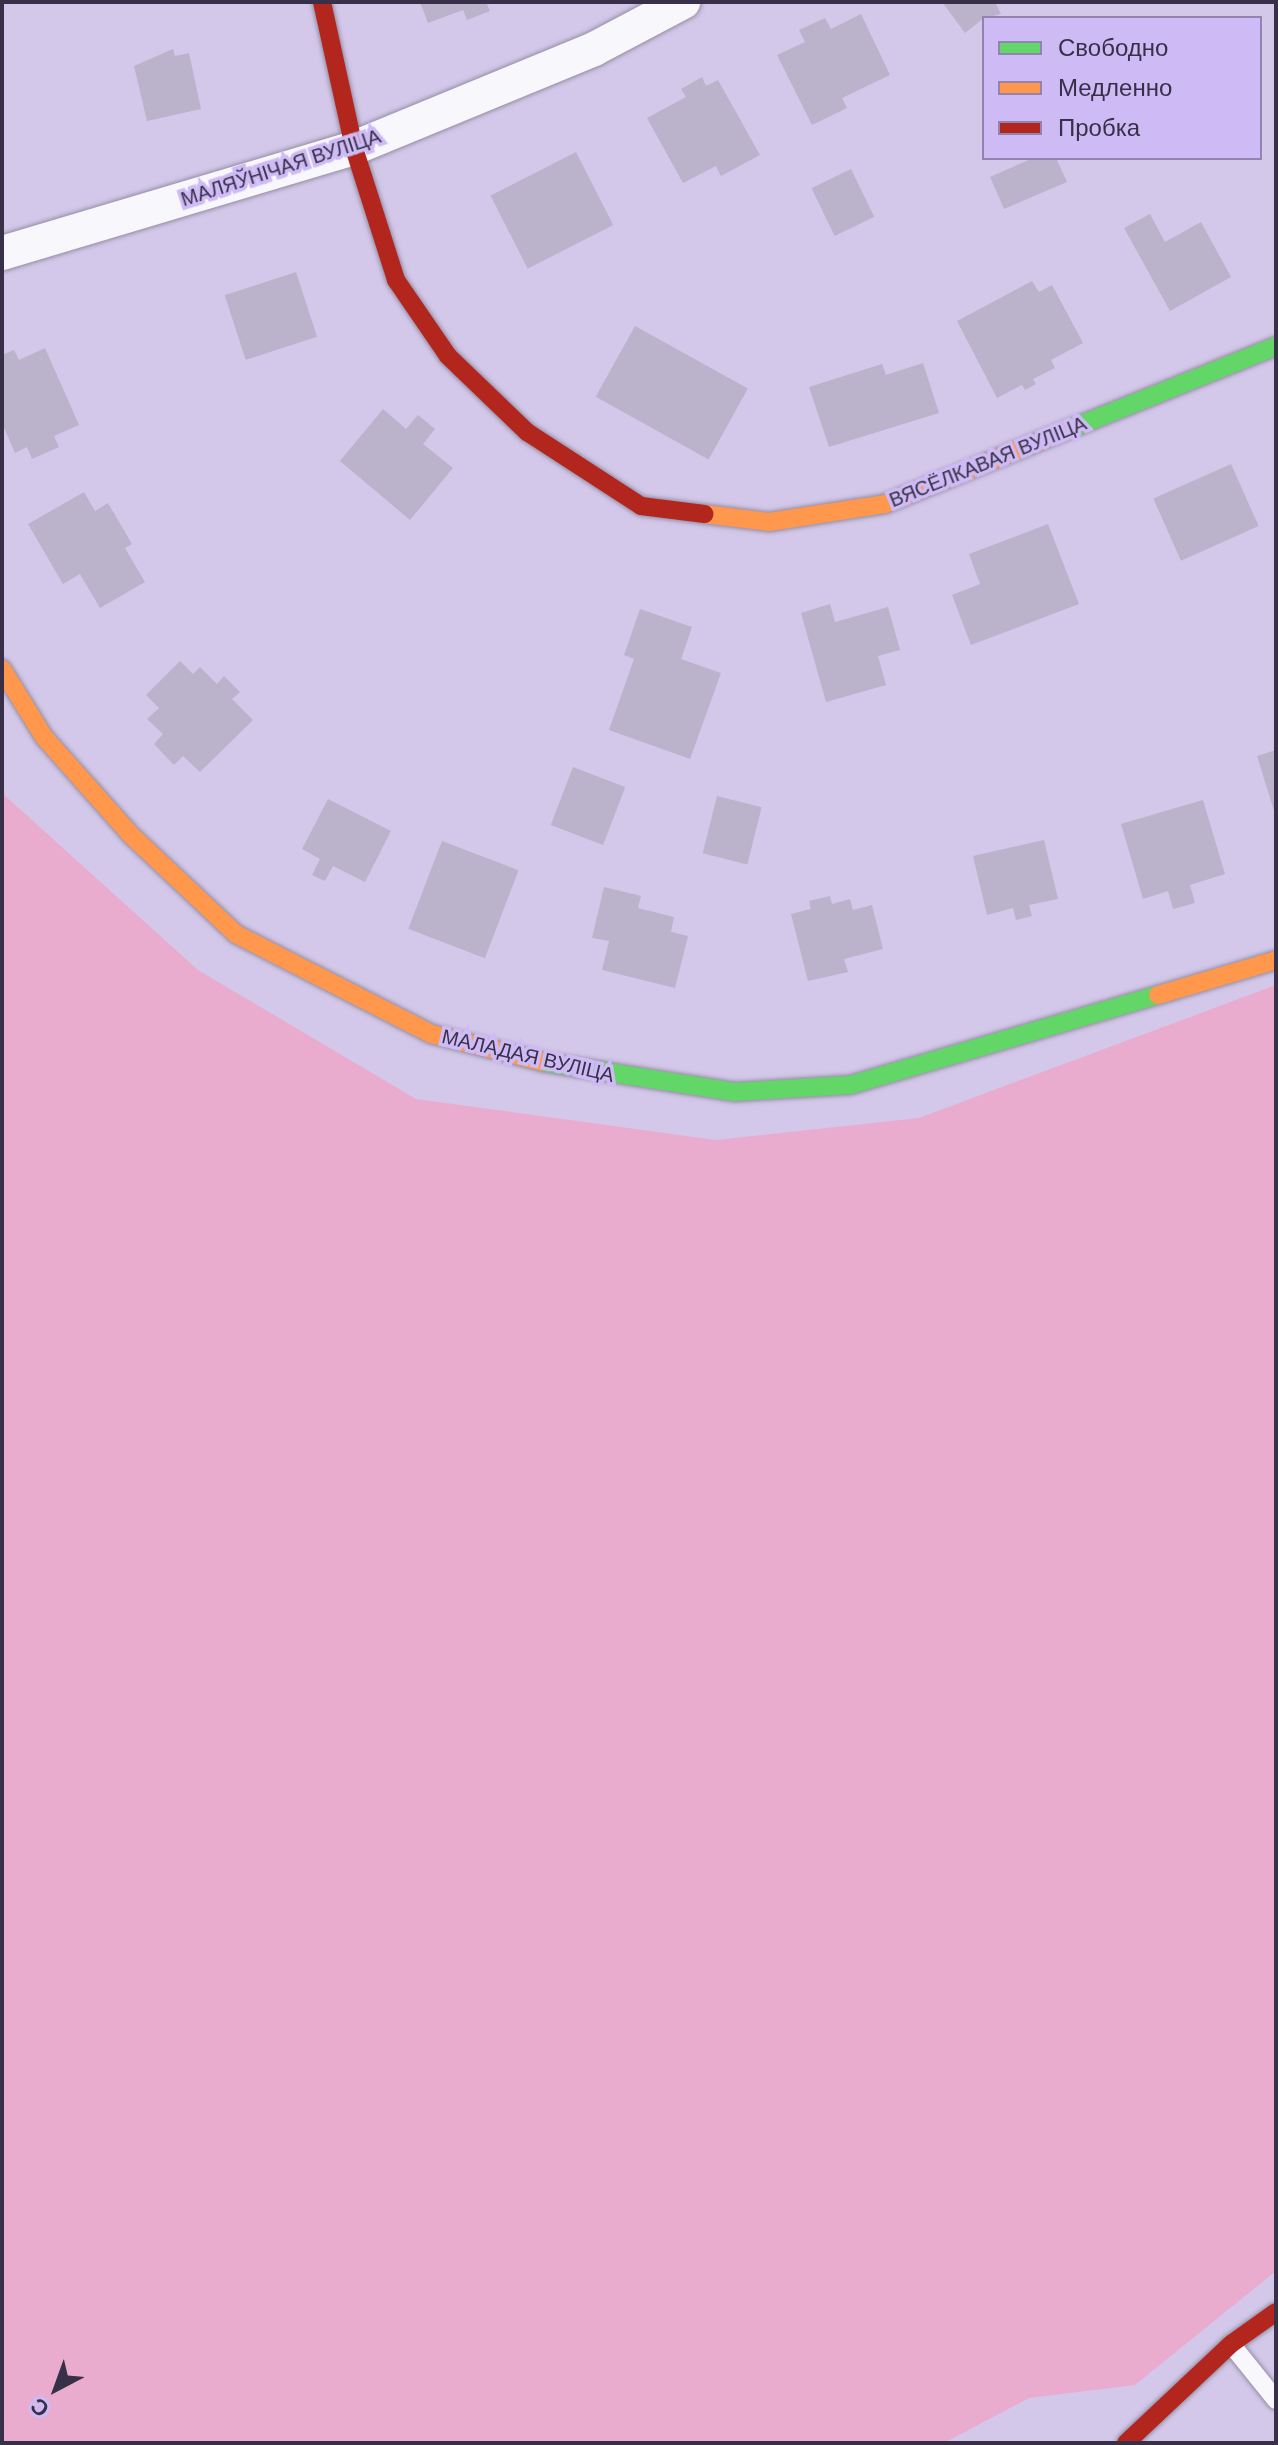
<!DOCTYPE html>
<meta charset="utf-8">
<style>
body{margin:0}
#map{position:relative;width:1278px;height:2445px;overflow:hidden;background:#d3c8e9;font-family:Helvetica,sans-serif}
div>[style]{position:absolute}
.green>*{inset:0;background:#e9acce}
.building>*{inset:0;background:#bbb2cc;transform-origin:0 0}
.roads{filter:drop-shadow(0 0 2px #958da5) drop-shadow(0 0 2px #958da5)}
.lane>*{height:18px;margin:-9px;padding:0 9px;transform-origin:9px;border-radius:9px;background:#f8f7fc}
.street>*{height:34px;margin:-17px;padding:0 17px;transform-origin:17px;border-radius:17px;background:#f8f7fc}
.fast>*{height:18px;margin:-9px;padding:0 9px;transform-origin:9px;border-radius:9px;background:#63d668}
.slow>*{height:18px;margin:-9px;padding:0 9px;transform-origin:9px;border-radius:9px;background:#ff974d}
.jam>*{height:18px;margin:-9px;padding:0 9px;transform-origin:9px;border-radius:9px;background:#b3261e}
span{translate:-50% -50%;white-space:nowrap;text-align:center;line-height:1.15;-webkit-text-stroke:7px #cebbf6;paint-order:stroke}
.street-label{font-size:20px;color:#383048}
.frame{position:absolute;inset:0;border:4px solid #383048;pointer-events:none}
.legend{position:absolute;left:982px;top:16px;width:280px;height:144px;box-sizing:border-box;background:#cebbf6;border:2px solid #9283b0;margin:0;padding:10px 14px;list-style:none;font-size:24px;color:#383048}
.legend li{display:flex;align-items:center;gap:16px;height:40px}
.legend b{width:40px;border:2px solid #9283b0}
.north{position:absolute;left:16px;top:2349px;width:80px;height:80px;-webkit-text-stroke:6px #cebbf6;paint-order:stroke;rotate:221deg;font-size:22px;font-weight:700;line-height:32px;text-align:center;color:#383048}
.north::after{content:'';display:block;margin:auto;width:28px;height:36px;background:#383048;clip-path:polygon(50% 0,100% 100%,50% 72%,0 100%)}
</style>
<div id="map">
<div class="green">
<div style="clip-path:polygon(2px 793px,198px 970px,416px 1099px,716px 1140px,919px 1118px,1276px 985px,1276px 2271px,1135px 2385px,1029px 2398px,944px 2443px,2px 2443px)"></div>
</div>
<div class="building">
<div style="clip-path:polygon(420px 2px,486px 2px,490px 11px,467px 20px,463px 10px,428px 23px)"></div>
<div style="clip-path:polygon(942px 2px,995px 2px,1001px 14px,984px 18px,965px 33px)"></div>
<div style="clip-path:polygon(861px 14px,890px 75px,842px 98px,847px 108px,812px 125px,777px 55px,805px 42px,799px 30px,825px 18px,831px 29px)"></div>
<div style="clip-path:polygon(173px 49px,175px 56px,189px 53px,201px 109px,147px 121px,134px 66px)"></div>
<div style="clip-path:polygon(702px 77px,706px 86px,718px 80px,760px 155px,721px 176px,716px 166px,683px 183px,647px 118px,686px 97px,681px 89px)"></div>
<div style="left:576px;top:152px;width:82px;height:96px;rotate:63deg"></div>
<div style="clip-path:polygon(1033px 158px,1056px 158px,1067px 182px,1004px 209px,990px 177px)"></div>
<div style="left:851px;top:169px;width:53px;height:44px;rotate:64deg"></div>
<div style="clip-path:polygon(1150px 214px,1165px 242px,1201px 222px,1231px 277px,1170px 311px,1124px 228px)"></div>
<div style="left:296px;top:272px;width:68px;height:75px;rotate:72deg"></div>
<div style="clip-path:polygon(1032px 281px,1039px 292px,1052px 285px,1083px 343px,1051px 360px,1055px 368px,1033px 379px,1036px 384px,1025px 390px,1022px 385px,997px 398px,957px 321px)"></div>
<div style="left:635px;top:326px;width:129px;height:81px;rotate:29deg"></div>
<div style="clip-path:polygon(45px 348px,79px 425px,54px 436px,59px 447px,32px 459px,27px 447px,15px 453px,2px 423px,2px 355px,14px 350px,19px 360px)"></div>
<div style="clip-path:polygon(923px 363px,939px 413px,829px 447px,809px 387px,882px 364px,886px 375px)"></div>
<div style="clip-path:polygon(383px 409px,406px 429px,418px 415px,435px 429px,423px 444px,453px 468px,410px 520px,340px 461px)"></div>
<div style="left:1231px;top:464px;width:68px;height:85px;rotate:66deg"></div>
<div style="clip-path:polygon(84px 492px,95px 511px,108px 503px,132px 544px,125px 548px,145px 582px,100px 608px,80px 574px,63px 584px,28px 524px)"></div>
<div style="clip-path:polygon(1048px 524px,1079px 604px,971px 645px,952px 595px,980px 584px,969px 554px)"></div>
<div style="clip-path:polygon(830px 604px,835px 622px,888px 607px,900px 650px,878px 656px,886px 685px,826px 702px,801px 613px)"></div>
<div style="clip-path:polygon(640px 609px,692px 627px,681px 659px,721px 673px,690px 759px,609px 730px,634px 659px,624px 655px)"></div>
<div style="clip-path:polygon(180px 661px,193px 674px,200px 667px,217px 684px,224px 676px,240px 692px,232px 699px,253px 720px,200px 772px,183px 756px,174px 765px,154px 744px,163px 734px,147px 719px,159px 708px,146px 695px)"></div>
<div style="clip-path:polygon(1276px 750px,1276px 814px,1275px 814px,1257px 756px)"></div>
<div style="left:573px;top:767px;width:56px;height:62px;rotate:21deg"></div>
<div style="left:717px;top:796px;width:46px;height:59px;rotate:14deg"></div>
<div style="clip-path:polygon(328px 799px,391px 831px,365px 882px,333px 866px,325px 881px,312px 875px,320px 859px,302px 849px)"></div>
<div style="clip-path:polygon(1203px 800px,1225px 874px,1190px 885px,1195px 903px,1173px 909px,1168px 891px,1143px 899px,1121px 824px)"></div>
<div style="clip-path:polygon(1044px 840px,1058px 899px,1029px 905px,1032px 916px,1016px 920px,1013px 908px,987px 915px,973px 856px)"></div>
<div style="left:442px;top:841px;width:82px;height:94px;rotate:21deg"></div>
<div style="clip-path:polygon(604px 887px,641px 896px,638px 908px,674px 917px,671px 932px,688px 936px,675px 988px,602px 970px,609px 941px,592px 938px)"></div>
<div style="clip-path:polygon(830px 896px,832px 904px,850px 899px,853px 910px,872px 905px,883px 949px,844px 959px,848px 972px,808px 981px,791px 914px,811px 909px,809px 901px)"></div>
</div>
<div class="roads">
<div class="lane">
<div style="left:1231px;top:2344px;width:72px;rotate:51.2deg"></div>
</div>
<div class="street">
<div style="left:2px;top:253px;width:367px;rotate:-16.6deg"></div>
<div style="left:354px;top:148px;width:260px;rotate:-22.4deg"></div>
<div style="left:594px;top:49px;width:101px;rotate:-27.8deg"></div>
</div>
<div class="fast">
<div style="left:1070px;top:429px;width:222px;rotate:-21.9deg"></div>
<div style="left:543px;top:1062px;width:194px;rotate:8.9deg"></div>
<div style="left:735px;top:1092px;width:115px;rotate:-3.5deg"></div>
<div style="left:850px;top:1085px;width:321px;rotate:-16.3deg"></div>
</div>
<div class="slow">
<div style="left:704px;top:514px;width:65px;rotate:7deg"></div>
<div style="left:769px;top:522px;width:117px;rotate:-8.8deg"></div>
<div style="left:885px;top:504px;width:200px;rotate:-22.1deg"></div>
<div style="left:2px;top:669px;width:80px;rotate:58.3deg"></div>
<div style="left:44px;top:737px;width:131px;rotate:48.4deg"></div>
<div style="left:131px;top:835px;width:144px;rotate:43.3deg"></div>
<div style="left:236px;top:934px;width:219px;rotate:27.1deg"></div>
<div style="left:431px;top:1034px;width:115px;rotate:14deg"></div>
<div style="left:1158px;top:995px;width:123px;rotate:-16.5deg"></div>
</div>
<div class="jam">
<div style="left:322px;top:2px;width:149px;rotate:77.6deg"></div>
<div style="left:354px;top:148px;width:139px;rotate:72.3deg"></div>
<div style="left:396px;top:280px;width:92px;rotate:55.6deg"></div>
<div style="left:448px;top:356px;width:110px;rotate:43.9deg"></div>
<div style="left:527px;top:432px;width:136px;rotate:33deg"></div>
<div style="left:641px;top:506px;width:64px;rotate:7.2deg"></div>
<div style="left:1126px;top:2443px;width:144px;rotate:-43.3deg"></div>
<div style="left:1231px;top:2344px;width:55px;rotate:-35.4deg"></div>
</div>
</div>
<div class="street-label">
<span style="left:281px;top:168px;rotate:-18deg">МАЛЯЎНІЧАЯ ВУЛІЦА</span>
<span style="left:988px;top:462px;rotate:-22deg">ВЯСЁЛКАВАЯ ВУЛІЦА</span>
<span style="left:528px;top:1056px;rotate:13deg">МАЛАДАЯ ВУЛІЦА</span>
</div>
<div class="frame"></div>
<ul class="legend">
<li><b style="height:10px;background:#63d668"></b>Свободно</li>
<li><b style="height:10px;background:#ff974d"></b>Медленно</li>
<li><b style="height:10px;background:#b3261e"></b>Пробка</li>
</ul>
<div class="north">С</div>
</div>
